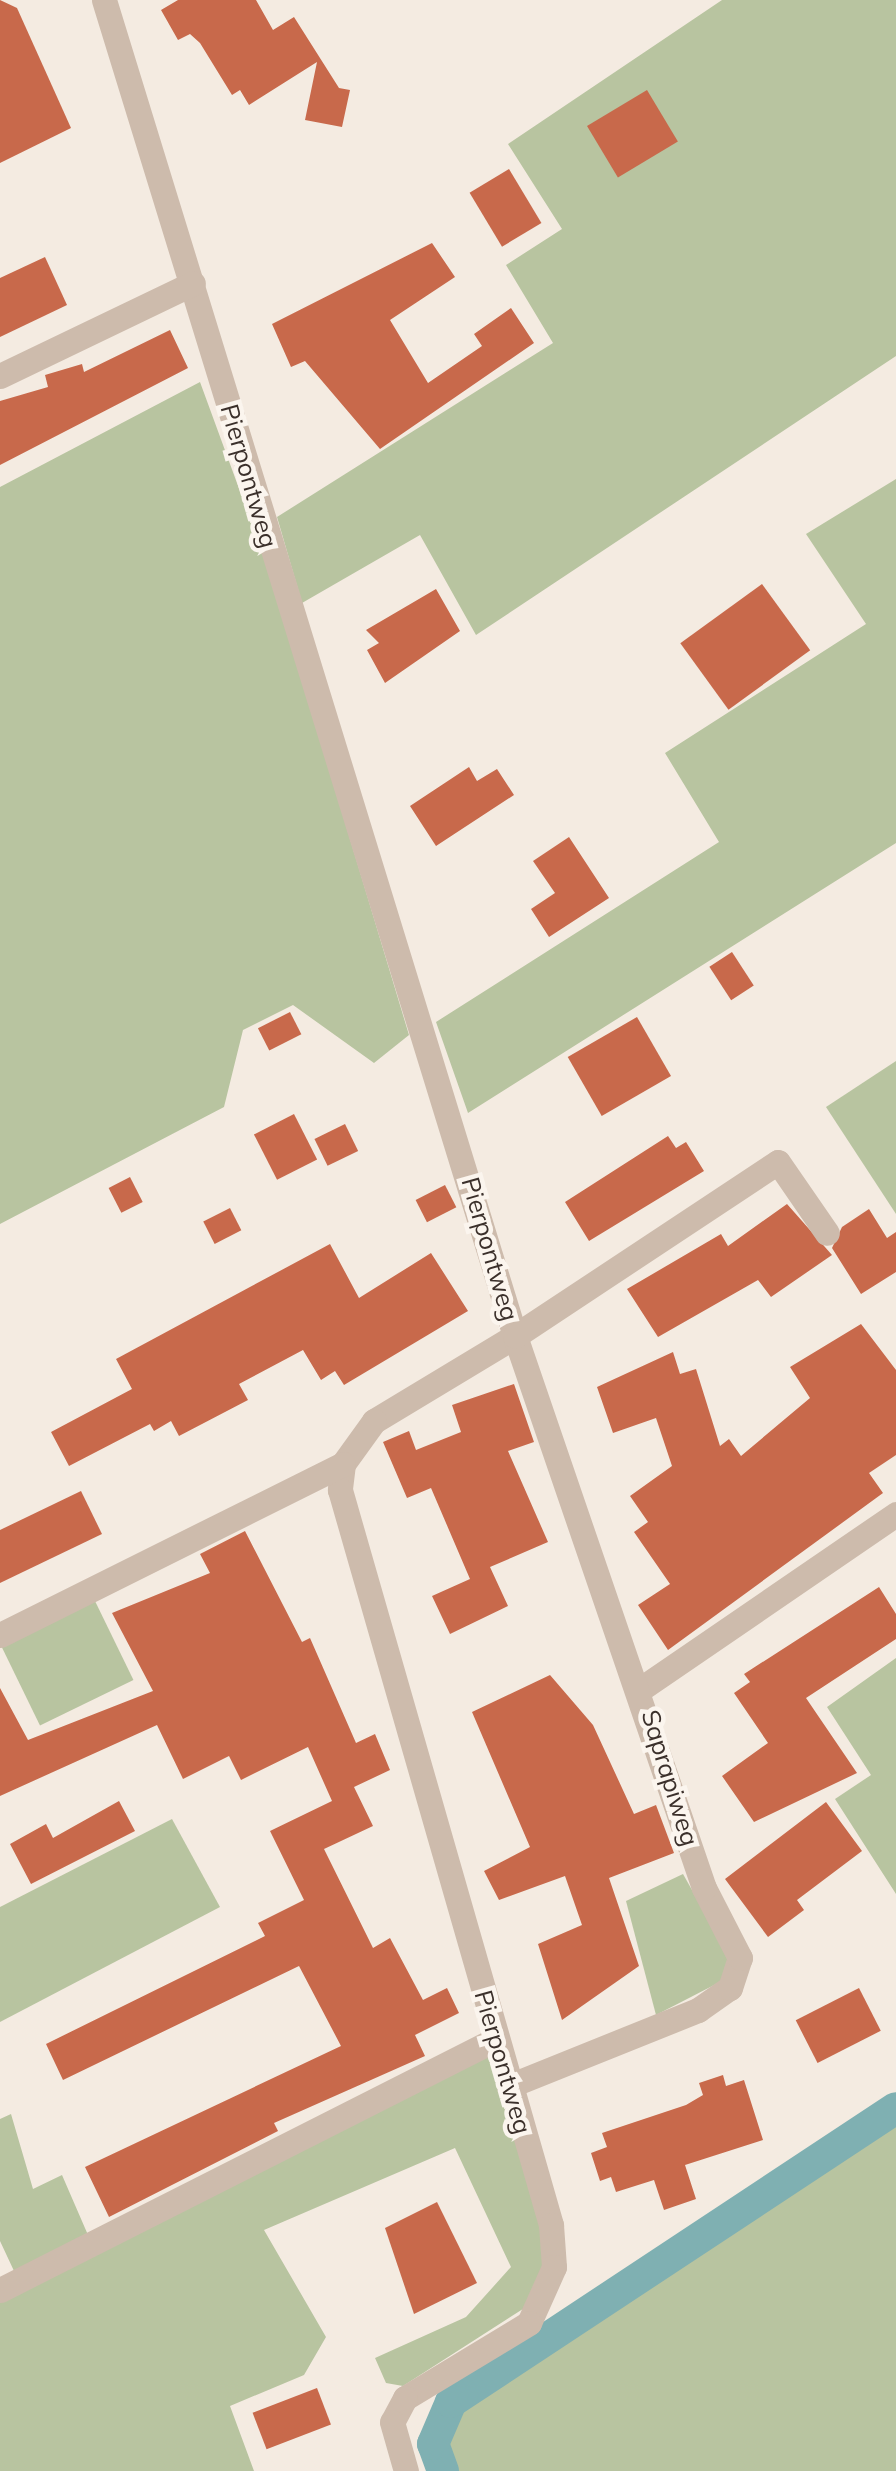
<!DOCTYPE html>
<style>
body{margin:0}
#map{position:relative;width:896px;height:2471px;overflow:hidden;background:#f4ebe1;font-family:Mulish,sans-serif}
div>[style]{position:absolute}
.green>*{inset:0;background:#b8c4a0;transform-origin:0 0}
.canal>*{height:32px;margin:-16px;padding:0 16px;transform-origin:16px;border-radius:16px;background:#7fb0b2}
.building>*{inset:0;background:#c8694b;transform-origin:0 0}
.minor>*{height:25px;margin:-12.5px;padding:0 12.5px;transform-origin:12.5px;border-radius:12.5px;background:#cdbbac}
span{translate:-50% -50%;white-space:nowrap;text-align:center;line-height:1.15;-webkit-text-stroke:9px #fbf5ee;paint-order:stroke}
.street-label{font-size:25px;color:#3b302b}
</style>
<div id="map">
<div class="green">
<div style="clip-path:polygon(722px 0,896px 0,896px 356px,476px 635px,420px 535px,302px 603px,277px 517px,553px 343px,506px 265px,562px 229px,508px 144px)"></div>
<div style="clip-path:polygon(200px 382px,271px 576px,409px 1035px,374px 1063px,293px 1005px,243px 1030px,224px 1107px,0 1224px,0 487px)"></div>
<div style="clip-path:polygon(896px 479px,896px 843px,468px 1113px,436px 1022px,719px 842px,665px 753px,866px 624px,806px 534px)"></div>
<div style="clip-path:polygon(896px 1061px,896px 1214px,826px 1107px)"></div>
<div style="left:94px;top:1599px;width:90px;height:104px;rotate:64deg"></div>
<div style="clip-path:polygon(896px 1658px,896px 1894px,835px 1799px,871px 1775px,827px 1707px)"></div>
<div style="clip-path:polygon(172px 1819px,220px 1907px,0 2022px,0 1907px)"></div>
<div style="clip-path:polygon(683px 1874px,729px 1956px,722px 1981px,656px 2015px,626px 1901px)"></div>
<div style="clip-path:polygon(488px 2056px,544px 2230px,543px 2273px,526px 2307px,403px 2386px,386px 2383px,375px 2358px,466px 2317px,511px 2267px,455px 2148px,264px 2230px,326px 2337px,304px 2375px,230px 2406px,254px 2471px,0 2471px,0 2302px)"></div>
<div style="clip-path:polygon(896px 2108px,896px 2471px,443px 2471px,433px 2444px,451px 2402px)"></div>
<div style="clip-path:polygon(11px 2114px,33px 2189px,62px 2175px,88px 2235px,14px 2271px,0 2241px,0 2119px)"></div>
</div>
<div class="canal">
<div style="left:443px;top:2471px;width:29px;rotate:-110deg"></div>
<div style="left:433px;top:2444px;width:46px;rotate:-66.8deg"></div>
<div style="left:451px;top:2402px;width:533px;rotate:-33.45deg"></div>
</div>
<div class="building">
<div style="clip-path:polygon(0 0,17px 8px,71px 128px,0 163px)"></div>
<div style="clip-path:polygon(178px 0,256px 0,273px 30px,294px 17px,339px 88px,350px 90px,342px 127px,305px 120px,317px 62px,249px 105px,240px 90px,232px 95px,200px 43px,190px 34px,178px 40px,161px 10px)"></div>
<div style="left:647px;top:90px;width:60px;height:70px;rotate:59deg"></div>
<div style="left:509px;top:169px;width:63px;height:46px;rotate:59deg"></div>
<div style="clip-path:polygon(432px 243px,455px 277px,390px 320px,428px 383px,482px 346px,474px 334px,511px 308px,534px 343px,380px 449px,305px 361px,291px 367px,272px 324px)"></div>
<div style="clip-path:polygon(45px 257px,67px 305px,0 337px,0 278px)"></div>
<div style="clip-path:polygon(170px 330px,188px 368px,0 465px,0 401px,48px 387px,45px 375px,82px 364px,84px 372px)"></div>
<div style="left:762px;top:584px;width:82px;height:101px;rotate:54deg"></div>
<div style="clip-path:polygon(436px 589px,460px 631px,385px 683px,367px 650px,379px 643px,366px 630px)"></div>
<div style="clip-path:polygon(469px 767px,477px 781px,497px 769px,514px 795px,436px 846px,410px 806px)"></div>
<div style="clip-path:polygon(569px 837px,609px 898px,549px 937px,531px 909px,555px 893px,533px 861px)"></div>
<div style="left:732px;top:952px;width:40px;height:27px;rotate:57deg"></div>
<div style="left:290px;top:1012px;width:25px;height:36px;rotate:63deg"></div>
<div style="left:637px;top:1017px;width:68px;height:80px;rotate:60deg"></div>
<div style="left:294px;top:1114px;width:51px;height:45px;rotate:63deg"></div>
<div style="left:345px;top:1124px;width:30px;height:34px;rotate:64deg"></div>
<div style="clip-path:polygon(668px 1136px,676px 1148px,686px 1142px,704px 1171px,589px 1241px,565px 1202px)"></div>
<div style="left:130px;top:1177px;width:28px;height:24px;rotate:63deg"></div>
<div style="left:445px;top:1185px;width:25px;height:33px;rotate:63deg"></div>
<div style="clip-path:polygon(787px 1204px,832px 1255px,771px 1297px,758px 1280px,658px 1337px,627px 1289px,721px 1234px,728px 1246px)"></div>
<div style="left:230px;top:1208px;width:25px;height:30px;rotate:63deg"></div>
<div style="clip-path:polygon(869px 1209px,887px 1238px,896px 1232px,896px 1272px,861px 1294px,832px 1248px,842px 1227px)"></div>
<div style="clip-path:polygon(330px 1244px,359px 1298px,431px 1253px,468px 1311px,344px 1385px,335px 1371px,321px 1380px,303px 1350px,239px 1384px,248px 1400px,179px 1436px,171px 1421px,154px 1431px,150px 1424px,69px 1466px,51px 1432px,132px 1389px,116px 1359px)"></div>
<div style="clip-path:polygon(861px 1324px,896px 1370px,896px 1455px,869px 1473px,883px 1493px,668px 1650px,638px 1605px,670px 1584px,634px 1532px,648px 1522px,630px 1496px,672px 1466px,656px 1418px,613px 1433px,597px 1387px,673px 1352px,680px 1374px,696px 1369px,720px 1446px,729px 1439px,741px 1456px,810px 1398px,790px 1367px)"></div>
<div style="clip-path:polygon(514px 1384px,534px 1442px,508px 1451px,548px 1542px,490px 1567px,508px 1606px,450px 1634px,432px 1596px,470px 1579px,431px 1488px,407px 1498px,383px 1442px,409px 1431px,416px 1450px,461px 1432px,452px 1405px)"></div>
<div style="clip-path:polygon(81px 1491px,102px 1534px,0 1583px,0 1530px)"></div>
<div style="clip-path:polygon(245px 1531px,302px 1642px,310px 1638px,356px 1743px,375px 1734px,390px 1770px,354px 1787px,373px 1826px,324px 1849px,373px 1948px,390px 1938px,423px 2000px,447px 1988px,459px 2013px,415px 2035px,425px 2056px,274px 2123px,278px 2131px,109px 2217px,85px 2167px,341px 2046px,299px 1966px,63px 2080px,46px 2044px,265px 1936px,258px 1923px,304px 1900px,270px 1831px,332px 1801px,308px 1747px,241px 1780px,229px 1756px,183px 1779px,157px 1725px,0 1796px,0 1688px,28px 1740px,153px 1691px,112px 1613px,210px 1573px,200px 1554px)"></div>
<div style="clip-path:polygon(879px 1587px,896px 1614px,896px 1639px,806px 1698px,857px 1773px,754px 1822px,722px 1776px,768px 1743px,734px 1693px,750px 1682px,744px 1674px)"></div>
<div style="clip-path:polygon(550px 1675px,593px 1725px,634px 1814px,656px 1805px,674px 1853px,609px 1878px,639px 1966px,562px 2020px,538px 1944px,582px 1925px,565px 1876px,499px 1900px,484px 1871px,530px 1847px,472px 1712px)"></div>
<div style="clip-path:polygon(119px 1801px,135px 1831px,31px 1884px,10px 1844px,46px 1824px,53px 1838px)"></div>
<div style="clip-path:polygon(826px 1802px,862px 1851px,797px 1900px,804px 1910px,768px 1937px,725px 1879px)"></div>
<div style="left:859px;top:1988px;width:48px;height:71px;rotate:63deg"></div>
<div style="clip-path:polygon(723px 2075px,726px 2086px,744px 2080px,763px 2140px,685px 2165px,696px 2199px,664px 2210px,654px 2180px,616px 2192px,611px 2177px,600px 2181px,591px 2153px,607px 2147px,602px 2133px,686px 2105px,703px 2095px,699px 2083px)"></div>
<div style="clip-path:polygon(437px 2202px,477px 2283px,414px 2314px,385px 2228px)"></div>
<div style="left:317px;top:2388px;width:39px;height:69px;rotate:69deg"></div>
</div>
<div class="minor">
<div style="left:104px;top:0;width:1398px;rotate:72.9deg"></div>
<div style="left:515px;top:1336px;width:165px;rotate:148.9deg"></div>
<div style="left:374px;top:1421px;width:53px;rotate:125.8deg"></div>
<div style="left:343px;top:1464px;width:26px;rotate:97deg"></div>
<div style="left:340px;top:1490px;width:765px;rotate:73.98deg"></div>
<div style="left:551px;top:2225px;width:42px;rotate:85.9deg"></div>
<div style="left:554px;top:2267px;width:61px;rotate:114.1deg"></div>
<div style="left:529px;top:2323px;width:145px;rotate:148.8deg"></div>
<div style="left:405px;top:2398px;width:27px;rotate:118deg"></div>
<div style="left:392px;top:2422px;width:51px;rotate:74.1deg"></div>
<div style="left:0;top:376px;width:214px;rotate:-25.7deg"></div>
<div style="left:0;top:1635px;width:383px;rotate:-26.5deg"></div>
<div style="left:642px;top:1688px;width:308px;rotate:-34.4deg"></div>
<div style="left:509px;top:2086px;width:204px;rotate:-21.9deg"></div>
<div style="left:698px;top:2010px;width:39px;rotate:-35deg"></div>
<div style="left:730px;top:1988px;width:32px;rotate:-72deg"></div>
<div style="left:740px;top:1958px;width:79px;rotate:-117.2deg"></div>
<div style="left:704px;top:1888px;width:583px;rotate:-108.9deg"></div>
<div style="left:515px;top:1336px;width:315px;rotate:-33.5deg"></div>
<div style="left:778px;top:1162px;width:86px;rotate:55.4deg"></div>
<div style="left:0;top:2290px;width:556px;rotate:-26.84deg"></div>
</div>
<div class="street-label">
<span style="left:249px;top:476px;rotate:74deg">Pierpontweg</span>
<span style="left:490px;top:1249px;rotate:74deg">Pierpontweg</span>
<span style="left:670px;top:1778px;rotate:73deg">Saprapiweg</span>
<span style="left:503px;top:2062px;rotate:74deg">Pierpontweg</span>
</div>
</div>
